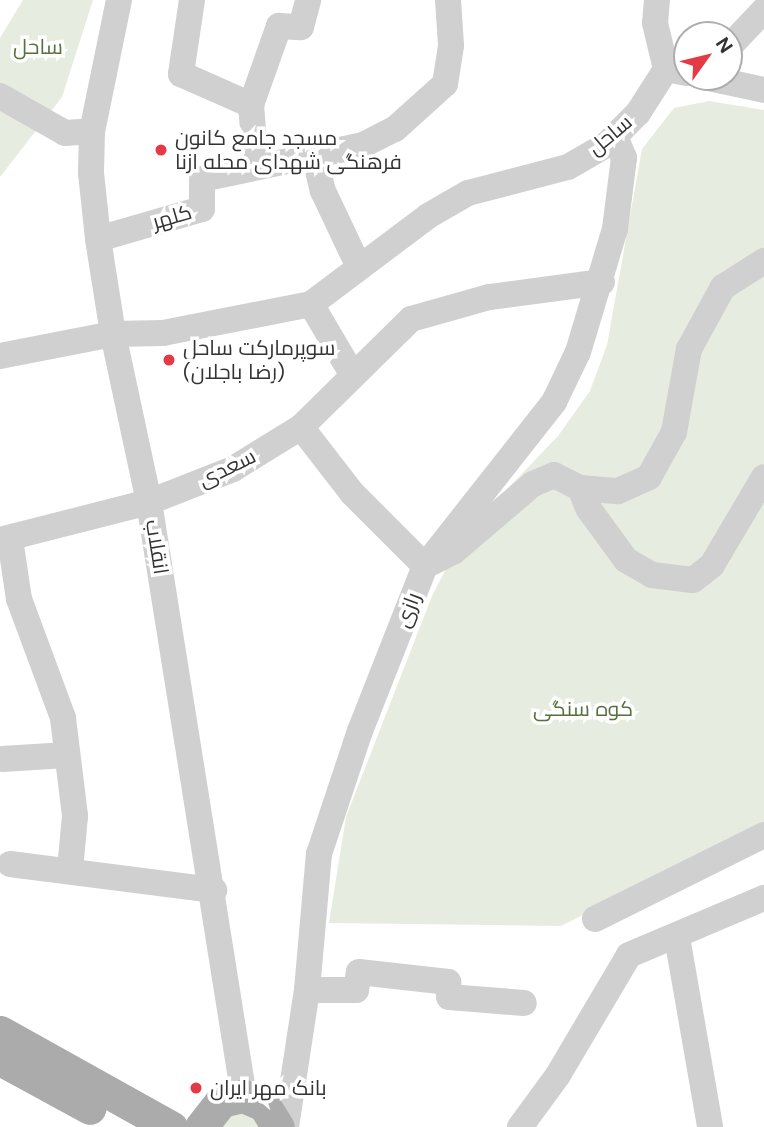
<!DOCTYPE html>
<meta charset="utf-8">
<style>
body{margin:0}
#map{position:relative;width:764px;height:1127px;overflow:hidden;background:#fff;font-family:"DM Sans",Cairo,sans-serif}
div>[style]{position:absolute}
.green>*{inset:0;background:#e6ecdf}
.minor>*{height:26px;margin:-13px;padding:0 13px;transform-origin:13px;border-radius:13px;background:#d0d0d0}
.major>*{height:33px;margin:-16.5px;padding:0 16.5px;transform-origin:16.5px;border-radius:16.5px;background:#ababab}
.dots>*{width:19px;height:19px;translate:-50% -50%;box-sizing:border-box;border:4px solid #fff;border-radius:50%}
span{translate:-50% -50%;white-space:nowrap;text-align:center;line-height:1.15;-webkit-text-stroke:7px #fff;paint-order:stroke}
.park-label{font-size:21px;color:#56703f}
.street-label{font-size:21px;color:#333}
.poi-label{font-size:21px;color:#333}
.left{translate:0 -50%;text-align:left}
.north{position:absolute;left:673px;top:21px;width:70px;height:70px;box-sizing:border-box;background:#fff;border:2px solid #adadad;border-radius:50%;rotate:56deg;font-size:19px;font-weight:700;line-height:28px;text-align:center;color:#333}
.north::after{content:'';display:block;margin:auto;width:24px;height:32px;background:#e63946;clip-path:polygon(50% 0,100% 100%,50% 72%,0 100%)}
</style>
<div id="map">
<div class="green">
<div style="clip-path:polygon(23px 0,93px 0,62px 97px,0 177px,0 38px)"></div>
<div style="clip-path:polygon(709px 101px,764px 110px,764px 824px,561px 926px,329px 923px,346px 817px,432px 596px,464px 534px,558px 436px,590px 391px,607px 345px,642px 149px,674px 108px)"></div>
<div style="clip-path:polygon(233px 1106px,268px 1127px,211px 1127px)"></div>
</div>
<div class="minor">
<div style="left:119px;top:0;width:134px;rotate:101.6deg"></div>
<div style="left:92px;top:131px;width:42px;rotate:91.4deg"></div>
<div style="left:91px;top:173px;width:66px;rotate:83.9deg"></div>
<div style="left:98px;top:239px;width:96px;rotate:81deg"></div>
<div style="left:113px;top:334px;width:172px;rotate:77.9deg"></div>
<div style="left:149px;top:502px;width:603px;rotate:80.93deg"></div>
<div style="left:192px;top:0;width:75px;rotate:98.5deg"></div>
<div style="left:181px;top:74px;width:77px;rotate:23.9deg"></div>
<div style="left:657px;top:0;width:23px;rotate:95deg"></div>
<div style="left:655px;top:23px;width:47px;rotate:76.6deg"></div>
<div style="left:666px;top:69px;width:21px;rotate:11deg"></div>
<div style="left:729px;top:47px;width:51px;rotate:-46.6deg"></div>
<div style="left:704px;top:77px;width:61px;rotate:12.2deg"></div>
<div style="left:0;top:96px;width:75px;rotate:29.6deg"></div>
<div style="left:65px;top:133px;width:27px;rotate:-4deg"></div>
<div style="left:314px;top:153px;width:39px;rotate:77deg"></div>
<div style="left:323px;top:191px;width:84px;rotate:64.7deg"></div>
<div style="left:256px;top:167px;width:62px;rotate:-94.6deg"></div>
<div style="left:251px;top:105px;width:84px;rotate:-70.5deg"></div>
<div style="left:279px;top:26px;width:22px;rotate:3deg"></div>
<div style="left:301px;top:27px;width:28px;rotate:-75deg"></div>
<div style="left:98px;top:239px;width:108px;rotate:-16.1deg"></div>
<div style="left:202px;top:209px;width:30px;rotate:-90deg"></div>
<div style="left:202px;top:179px;width:165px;rotate:-11.9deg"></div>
<div style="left:363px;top:145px;width:36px;rotate:-27deg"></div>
<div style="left:395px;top:129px;width:67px;rotate:-42deg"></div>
<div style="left:445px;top:84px;width:39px;rotate:-81deg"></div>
<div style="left:451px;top:45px;width:45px;rotate:-93.8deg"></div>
<div style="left:602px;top:282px;width:114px;rotate:172.4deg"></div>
<div style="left:489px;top:297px;width:81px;rotate:164.2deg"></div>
<div style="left:411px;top:319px;width:154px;rotate:135.5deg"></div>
<div style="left:301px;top:427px;width:83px;rotate:52.3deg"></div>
<div style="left:352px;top:493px;width:103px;rotate:45deg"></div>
<div style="left:425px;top:566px;width:31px;rotate:-27deg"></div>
<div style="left:453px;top:552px;width:105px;rotate:-40.4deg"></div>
<div style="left:533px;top:484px;width:23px;rotate:-23deg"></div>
<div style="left:554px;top:475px;width:29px;rotate:27deg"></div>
<div style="left:580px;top:488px;width:38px;rotate:5deg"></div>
<div style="left:618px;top:491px;width:34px;rotate:-24deg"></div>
<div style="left:649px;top:477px;width:51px;rotate:-60.9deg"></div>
<div style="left:674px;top:432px;width:84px;rotate:-79.8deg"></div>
<div style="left:689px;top:349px;width:71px;rotate:-61.3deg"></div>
<div style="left:723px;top:287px;width:49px;rotate:-32.4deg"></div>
<div style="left:311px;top:304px;width:81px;rotate:59.6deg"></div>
<div style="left:0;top:356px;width:115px;rotate:-11deg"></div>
<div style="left:113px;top:334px;width:50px;rotate:-1.1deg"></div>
<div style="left:163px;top:333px;width:151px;rotate:-11.1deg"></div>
<div style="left:311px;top:304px;width:146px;rotate:-36.9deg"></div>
<div style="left:428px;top:216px;width:46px;rotate:-29.9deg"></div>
<div style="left:468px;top:193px;width:103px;rotate:-14.6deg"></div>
<div style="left:568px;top:167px;width:44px;rotate:-30.1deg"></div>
<div style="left:606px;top:145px;width:45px;rotate:-45deg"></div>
<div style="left:638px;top:113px;width:52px;rotate:-57.5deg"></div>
<div style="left:580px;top:488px;width:22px;rotate:68deg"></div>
<div style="left:588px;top:508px;width:64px;rotate:53.8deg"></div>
<div style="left:626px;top:560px;width:30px;rotate:30deg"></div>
<div style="left:652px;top:575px;width:41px;rotate:7deg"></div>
<div style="left:693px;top:580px;width:24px;rotate:-38deg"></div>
<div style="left:712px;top:565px;width:102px;rotate:-59.4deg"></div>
<div style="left:10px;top:539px;width:61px;rotate:81.5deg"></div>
<div style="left:19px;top:599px;width:127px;rotate:69.7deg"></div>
<div style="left:63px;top:718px;width:99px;rotate:83deg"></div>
<div style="left:75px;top:816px;width:54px;rotate:95.3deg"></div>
<div style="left:0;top:540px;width:154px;rotate:-14.3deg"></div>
<div style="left:149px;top:502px;width:90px;rotate:-21.4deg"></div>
<div style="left:233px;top:469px;width:80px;rotate:-31.7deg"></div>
<div style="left:2px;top:759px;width:65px;rotate:-3.5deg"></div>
<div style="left:10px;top:864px;width:206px;rotate:7.3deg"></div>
<div style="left:595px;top:919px;width:189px;rotate:-26.4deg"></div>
<div style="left:677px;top:937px;width:193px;rotate:80.1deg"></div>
<div style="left:307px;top:990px;width:49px"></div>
<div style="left:356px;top:990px;width:18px;rotate:-81deg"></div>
<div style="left:359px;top:972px;width:90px;rotate:6.4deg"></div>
<div style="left:448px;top:982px;width:15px;rotate:86deg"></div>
<div style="left:449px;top:997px;width:75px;rotate:4.6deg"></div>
<div style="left:286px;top:1127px;width:139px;rotate:-81.3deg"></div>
<div style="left:307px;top:990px;width:137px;rotate:-85deg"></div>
<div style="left:319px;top:854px;width:130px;rotate:-71.6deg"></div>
<div style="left:360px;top:731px;width:177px;rotate:-68.5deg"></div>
<div style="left:425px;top:566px;width:209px;rotate:-51.8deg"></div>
<div style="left:554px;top:402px;width:55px;rotate:-64.4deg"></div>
<div style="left:578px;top:352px;width:128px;rotate:-73.3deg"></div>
<div style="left:615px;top:229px;width:72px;rotate:-82.8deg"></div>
<div style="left:624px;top:158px;width:24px;rotate:-112deg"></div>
<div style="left:520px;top:1127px;width:64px;rotate:-53.8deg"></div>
<div style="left:558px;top:1075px;width:139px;rotate:-59.4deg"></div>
<div style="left:629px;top:955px;width:147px;rotate:-22.9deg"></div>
</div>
<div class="major">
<div style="left:0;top:1032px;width:196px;rotate:29.1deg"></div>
<div style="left:0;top:1059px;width:102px;rotate:28.6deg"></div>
<div style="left:201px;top:1127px;width:33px;rotate:-52deg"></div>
<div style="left:221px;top:1101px;width:23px;rotate:-13deg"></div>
<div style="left:243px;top:1096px;width:23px;rotate:23deg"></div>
<div style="left:264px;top:1105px;width:26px;rotate:58deg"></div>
</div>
<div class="dots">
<div style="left:161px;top:150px;background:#e63946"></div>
<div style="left:169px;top:360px;background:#e63946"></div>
<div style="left:196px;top:1088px;background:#e63946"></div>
</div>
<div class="park-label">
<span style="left:38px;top:47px">ساحل</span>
<span style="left:583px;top:709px">کوه سنگی</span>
</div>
<div class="street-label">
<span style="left:610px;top:135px;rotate:-40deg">ساحل</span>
<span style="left:172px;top:217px;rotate:-16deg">کلهر</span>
<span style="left:227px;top:468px;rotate:-26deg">سعدی</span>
<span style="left:157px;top:547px;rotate:81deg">انقلاب</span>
<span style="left:408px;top:610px;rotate:-69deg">رازی</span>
</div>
<div class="poi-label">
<span class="left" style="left:175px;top:150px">مسجد جامع کانون<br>فرهنگی شهدای محله ازنا</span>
<span class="left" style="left:183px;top:360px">سوپرمارکت ساحل<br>(رضا باجلان)</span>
<span class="left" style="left:210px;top:1088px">بانک مهر ایران</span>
</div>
<div class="north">N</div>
</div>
